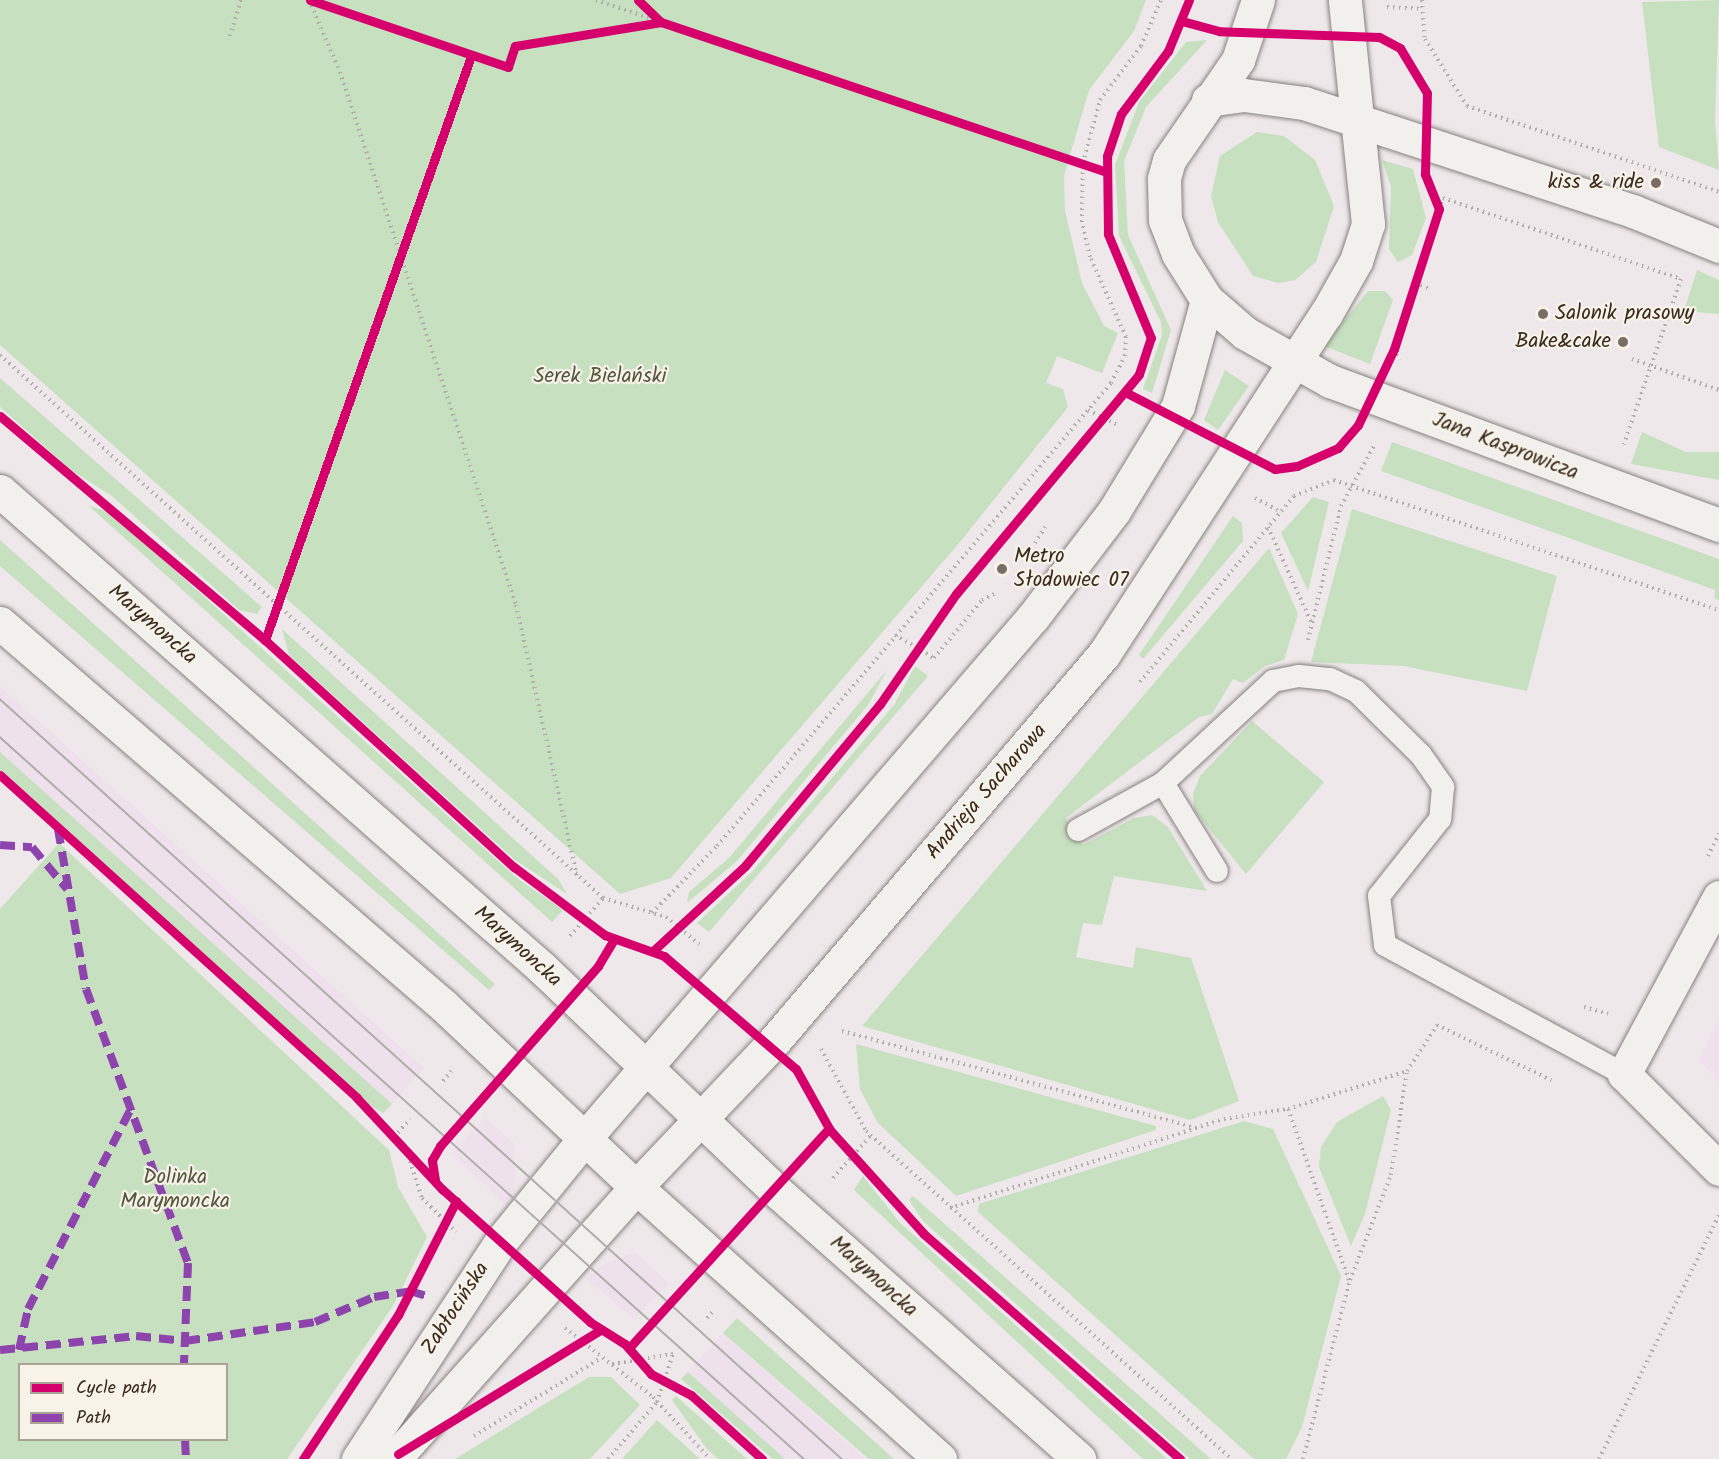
<!DOCTYPE html>
<meta charset="utf-8">
<style>
body{margin:0}
#map{position:relative;width:1719px;height:1459px;overflow:hidden;background:#efe8eb;font-family:Kalam,sans-serif}
div>[style]{position:absolute}
.built>*{inset:0;background:#eee1ec;transform-origin:0 0}
.green>*{inset:0;background:#c6e0c0}
.path>*{height:4px;margin-top:-2px;transform-origin:0;background:repeating-linear-gradient(90deg,#b0acaa 0 1.5px,transparent 0 6px)}
.roads{filter:drop-shadow(0 0 2px #87817f) drop-shadow(0 0 2px #87817f)}
.lane>*{height:22px;margin:-11px;padding:0 11px;transform-origin:11px;border-radius:11px;background:#f2f0ed}
.street>*{height:33px;margin:-16.5px;padding:0 16.5px;transform-origin:16.5px;border-radius:16.5px;background:#f2f0ed}
.secondary>*{height:33px;margin:-16.5px;padding:0 16.5px;transform-origin:16.5px;border-radius:16.5px;background:#f2f0ed}
.tram>*{height:1.5px;margin:-0.75px;padding:0 0.75px;transform-origin:0.75px;border-radius:0.75px;background:#b0acaa}
.quiet>*{height:8px;margin-top:-4px;transform-origin:0;background:repeating-linear-gradient(90deg,#8e44ad 0 15px,transparent 0 23px)}
.cycleway>*{height:9px;margin:-4.5px;padding:0 4.5px;transform-origin:4.5px;border-radius:4.5px;background:#d6006c}
.dots>*{width:16px;height:16px;translate:-50% -50%;box-sizing:border-box;border:3px solid #f7f3e8;border-radius:50%}
span{translate:-50% -50%;white-space:nowrap;text-align:center;line-height:1.15;-webkit-text-stroke:4.5px #f7f3e8;paint-order:stroke}
.poi-label{font-size:21px;color:#3b2a1e}
.right{translate:-100% -50%;text-align:right}
.left{translate:0 -50%;text-align:left}
.park-label{font-size:21px;color:#55563e}
.street-label{font-size:21px;color:#3b2a1e}
.legend{position:absolute;left:18px;top:1363px;width:210px;height:78px;box-sizing:border-box;background:#f7f3e8;border:2px solid #aca397;margin:0;padding:8px 10px;list-style:none;font-size:18px;color:#3b2a1e}
.legend li{display:flex;align-items:center;gap:12px;height:30px}
.legend b{width:30px;border:2px solid #aca397}
</style>
<div id="map">
<div class="built">
<div style="left:0;top:686px;width:571px;height:66px;rotate:42deg"></div>
<div style="clip-path:polygon(1719px 1016px,1719px 1083px,1699px 1060px)"></div>
<div style="clip-path:polygon(485px 1117px,514px 1143px,515px 1190px,507px 1206px,451px 1154px)"></div>
<div style="clip-path:polygon(635px 1252px,669px 1283px,634px 1319px,586px 1279px,602px 1265px)"></div>
<div style="clip-path:polygon(723px 1333px,865px 1459px,785px 1459px,688px 1372px)"></div>
</div>
<div class="green">
<div style="clip-path:polygon(0 0,1146px 0,1134px 31px,1089px 90px,1064px 176px,1065px 211px,1082px 283px,1104px 326px,1118px 333px,1102px 373px,1057px 356px,1046px 383px,1063px 389px,1068px 407px,960px 542px,671px 878px,620px 894px,0 345px)"></div>
<div style="clip-path:polygon(1719px 0,1715px 120px,1719px 170px,1659px 147px,1642px 2px)"></div>
<div style="clip-path:polygon(1207px 40px,1146px 107px,1124px 161px,1128px 235px,1171px 330px,1152px 393px,1143px 389px,1162px 335px,1161px 322px,1119px 236px,1115px 165px,1139px 102px,1186px 42px)"></div>
<div style="clip-path:polygon(1257px 132px,1284px 136px,1315px 160px,1334px 206px,1316px 262px,1295px 280px,1278px 283px,1253px 276px,1218px 222px,1211px 196px,1220px 156px)"></div>
<div style="clip-path:polygon(1382px 160px,1413px 169px,1426px 218px,1412px 255px,1398px 262px,1389px 249px,1391px 187px)"></div>
<div style="clip-path:polygon(1697px 270px,1719px 280px,1719px 314px,1684px 311px)"></div>
<div style="clip-path:polygon(1368px 291px,1385px 291px,1393px 300px,1370px 364px,1324px 346px)"></div>
<div style="clip-path:polygon(1225px 370px,1249px 386px,1218px 430px,1204px 420px)"></div>
<div style="clip-path:polygon(0 378px,262px 607px,257px 614px,239px 610px,112px 496px,71px 470px,0 407px)"></div>
<div style="clip-path:polygon(1642px 432px,1686px 452px,1719px 452px,1719px 480px,1631px 464px)"></div>
<div style="clip-path:polygon(1392px 442px,1719px 559px,1719px 600px,1714px 598px,1715px 590px,1381px 471px)"></div>
<div style="clip-path:polygon(1313px 497px,1329px 502px,1308px 591px,1281px 533px)"></div>
<div style="clip-path:polygon(89px 506px,110px 512px,517px 878px,563px 910px,552px 922px)"></div>
<div style="clip-path:polygon(1352px 509px,1557px 576px,1527px 691px,1404px 666px,1311px 662px)"></div>
<div style="clip-path:polygon(1233px 516px,1242px 523px,1243px 541px,1143px 659px,1139px 655px)"></div>
<div style="clip-path:polygon(0 540px,141px 666px,495px 984px,489px 990px,0 566px)"></div>
<div style="clip-path:polygon(1269px 548px,1298px 614px,1284px 660px,1265px 666px,1243px 683px,1233px 679px,1212px 714px,1199px 717px,1066px 818px,1083px 845px,1134px 818px,1152px 815px,1168px 827px,1207px 891px,1114px 876px,1102px 925px,1083px 923px,1076px 957px,1133px 968px,1136px 947px,1191px 958px,1239px 1101px,1190px 1120px,862px 1026px)"></div>
<div style="clip-path:polygon(282px 629px,558px 879px,567px 894px,515px 860px,289px 655px)"></div>
<div style="clip-path:polygon(915px 666px,928px 676px,709px 932px,697px 923px,752px 872px,894px 705px)"></div>
<div style="clip-path:polygon(887px 670px,868px 705px,737px 861px,687px 903px,689px 892px,729px 858px)"></div>
<div style="clip-path:polygon(1252px 721px,1324px 782px,1246px 874px,1194px 810px,1193px 794px,1200px 776px)"></div>
<div style="clip-path:polygon(0 752px,392px 1104px,383px 1113px,373px 1107px,0 769px)"></div>
<div style="clip-path:polygon(evenodd,59px 843px,389px 1150px,398px 1187px,427px 1237px,393px 1306px,287px 1459px,0 1459px,0 909px,59px 843px,226px 1364px,226px 1440px,20px 1440px,20px 1364px,226px 1364px)"></div>
<div style="clip-path:polygon(856px 1044px,1156px 1126px,1156px 1130px,956px 1196px,878px 1123px,860px 1089px)"></div>
<div style="clip-path:polygon(1383px 1096px,1391px 1110px,1365px 1214px,1351px 1246px,1319px 1167px,1321px 1147px,1337px 1122px)"></div>
<div style="clip-path:polygon(1244px 1121px,1273px 1129px,1341px 1276px,1302px 1427px,1286px 1459px,1254px 1459px,978px 1212px,979px 1204px)"></div>
<div style="clip-path:polygon(863px 1176px,900px 1223px,1167px 1459px,1143px 1459px,854px 1190px)"></div>
<div style="clip-path:polygon(913px 1196px,1211px 1459px,1190px 1459px,923px 1221px,909px 1200px)"></div>
<div style="clip-path:polygon(737px 1318px,894px 1459px,869px 1459px,723px 1333px)"></div>
<div style="clip-path:polygon(688px 1372px,785px 1459px,773px 1459px,681px 1379px)"></div>
<div style="clip-path:polygon(589px 1377px,611px 1377px,640px 1405px,590px 1459px,455px 1459px)"></div>
<div style="clip-path:polygon(676px 1396px,747px 1459px,718px 1459px,707px 1449px,672px 1400px)"></div>
<div style="clip-path:polygon(657px 1420px,700px 1459px,622px 1459px)"></div>
</div>
<div class="path">
<div style="left:309px;top:0;width:78px;rotate:66.7deg"></div>
<div style="left:340px;top:72px;width:561px;rotate:71.73deg"></div>
<div style="left:516px;top:605px;width:277px;rotate:77.3deg"></div>
<div style="left:596px;top:0;width:69px;rotate:18.7deg"></div>
<div style="left:1422px;top:0;width:39px;rotate:86deg"></div>
<div style="left:1425px;top:39px;width:79px;rotate:57.9deg"></div>
<div style="left:1467px;top:106px;width:266px;rotate:18.8deg"></div>
<div style="left:1387px;top:7px;width:36px;rotate:3deg"></div>
<div style="left:230px;top:36px;width:38px;rotate:-73deg"></div>
<div style="left:1443px;top:198px;width:251px;rotate:18.8deg"></div>
<div style="left:1681px;top:279px;width:175px;rotate:109.1deg"></div>
<div style="left:1439px;top:209px;width:12px;rotate:-70deg"></div>
<div style="left:1415px;top:283px;width:17px;rotate:21deg"></div>
<div style="left:1394px;top:349px;width:12px;rotate:66deg"></div>
<div style="left:0;top:355px;width:811px;rotate:42deg"></div>
<div style="left:603px;top:898px;width:66px;rotate:16.8deg"></div>
<div style="left:666px;top:917px;width:43px;rotate:39.3deg"></div>
<div style="left:1632px;top:359px;width:92px;rotate:19.6deg"></div>
<div style="left:1088px;top:410px;width:34px;rotate:27deg"></div>
<div style="left:1255px;top:498px;width:30px;rotate:28deg"></div>
<div style="left:1268px;top:527px;width:107px;rotate:65.6deg"></div>
<div style="left:1035px;top:543px;width:19px;rotate:-58deg"></div>
<div style="left:895px;top:635px;width:45px;rotate:30.5deg"></div>
<div style="left:934px;top:658px;width:75px;rotate:-50.4deg"></div>
<div style="left:982px;top:600px;width:16px;rotate:-27deg"></div>
<div style="left:1308px;top:640px;width:138px;rotate:-76.2deg"></div>
<div style="left:1341px;top:506px;width:71px;rotate:-61.3deg"></div>
<div style="left:1140px;top:682px;width:241px;rotate:-50.4deg"></div>
<div style="left:1294px;top:496px;width:43px;rotate:-21.8deg"></div>
<div style="left:1334px;top:480px;width:406px;rotate:18.7deg"></div>
<div style="left:1708px;top:856px;width:25px;rotate:-64deg"></div>
<div style="left:652px;top:913px;width:93px;rotate:-45.9deg"></div>
<div style="left:717px;top:846px;width:608px;rotate:-49.6deg"></div>
<div style="left:1111px;top:383px;width:30px;rotate:-63deg"></div>
<div style="left:1125px;top:356px;width:19px;rotate:-87deg"></div>
<div style="left:1126px;top:337px;width:88px;rotate:-114.2deg"></div>
<div style="left:1090px;top:257px;width:36px;rotate:-103deg"></div>
<div style="left:1082px;top:222px;width:59px;rotate:-89deg"></div>
<div style="left:1083px;top:163px;width:65px;rotate:-74.9deg"></div>
<div style="left:1100px;top:100px;width:68px;rotate:-52.8deg"></div>
<div style="left:1141px;top:46px;width:50px;rotate:-66.5deg"></div>
<div style="left:570px;top:936px;width:50px;rotate:-49deg"></div>
<div style="left:1584px;top:1007px;width:25px;rotate:16deg"></div>
<div style="left:842px;top:1031px;width:367px;rotate:15.3deg"></div>
<div style="left:821px;top:1049px;width:94px;rotate:61.2deg"></div>
<div style="left:866px;top:1131px;width:491px;rotate:41.9deg"></div>
<div style="left:443px;top:1081px;width:13px;rotate:-51deg"></div>
<div style="left:394px;top:1137px;width:24px;rotate:-48deg"></div>
<div style="left:406px;top:1150px;width:51px;rotate:71.6deg"></div>
<div style="left:422px;top:1198px;width:48px;rotate:45deg"></div>
<div style="left:833px;top:1178px;width:57px;rotate:-48.5deg"></div>
<div style="left:950px;top:1208px;width:288px;rotate:-18deg"></div>
<div style="left:1224px;top:1119px;width:65px;rotate:-8.9deg"></div>
<div style="left:1349px;top:1280px;width:182px;rotate:-109.6deg"></div>
<div style="left:1288px;top:1109px;width:125px;rotate:-17.7deg"></div>
<div style="left:707px;top:1318px;width:9px;rotate:-49deg"></div>
<div style="left:565px;top:1328px;width:112px;rotate:38.1deg"></div>
<div style="left:653px;top:1397px;width:84px;rotate:47.4deg"></div>
<div style="left:474px;top:1436px;width:149px;rotate:-31.6deg"></div>
<div style="left:608px;top:1459px;width:75px;rotate:-49.3deg"></div>
<div style="left:657px;top:1402px;width:51px;rotate:-71.6deg"></div>
<div style="left:673px;top:1354px;width:62px;rotate:170.7deg"></div>
<div style="left:1303px;top:1459px;width:185px;rotate:-75.3deg"></div>
<div style="left:1350px;top:1280px;width:113px;rotate:-68.7deg"></div>
<div style="left:1391px;top:1175px;width:105px;rotate:-81.3deg"></div>
<div style="left:1407px;top:1071px;width:55px;rotate:-56.9deg"></div>
<div style="left:1437px;top:1025px;width:127px;rotate:25.8deg"></div>
<div style="left:1599px;top:1459px;width:272px;rotate:-63.8deg"></div>
</div>
<div class="roads">
<div class="lane">
<div style="left:1163px;top:783px;width:103px;rotate:58.5deg"></div>
<div style="left:1078px;top:830px;width:97px;rotate:-28.9deg"></div>
<div style="left:1163px;top:783px;width:150px;rotate:-42.8deg"></div>
<div style="left:1273px;top:681px;width:26px;rotate:-11deg"></div>
<div style="left:1299px;top:676px;width:31px;rotate:6deg"></div>
<div style="left:1330px;top:679px;width:29px;rotate:25deg"></div>
<div style="left:1356px;top:691px;width:91px;rotate:44.6deg"></div>
<div style="left:1421px;top:755px;width:39px;rotate:55deg"></div>
<div style="left:1443px;top:787px;width:32px;rotate:95deg"></div>
<div style="left:1440px;top:819px;width:98px;rotate:128.4deg"></div>
<div style="left:1379px;top:896px;width:49px;rotate:83deg"></div>
<div style="left:1385px;top:945px;width:272px;rotate:28.4deg"></div>
</div>
<div class="street">
<div style="left:1719px;top:897px;width:201px;rotate:118.2deg"></div>
<div style="left:1624px;top:1074px;width:134px;rotate:45deg"></div>
<div style="left:358px;top:1459px;width:261px;rotate:-56.7deg"></div>
<div style="left:501px;top:1241px;width:133px;rotate:-50.8deg"></div>
<div style="left:394px;top:1459px;width:364px;rotate:-48.3deg"></div>
</div>
<div class="secondary">
<div style="left:1258px;top:0;width:63px;rotate:108.4deg"></div>
<div style="left:1238px;top:60px;width:121px;rotate:124.6deg"></div>
<div style="left:1169px;top:160px;width:20px;rotate:105deg"></div>
<div style="left:1164px;top:179px;width:41px;rotate:88.6deg"></div>
<div style="left:1165px;top:220px;width:36px;rotate:69deg"></div>
<div style="left:1178px;top:254px;width:54px;rotate:57.8deg"></div>
<div style="left:1207px;top:300px;width:50px;rotate:41deg"></div>
<div style="left:1245px;top:333px;width:98px;rotate:29.5deg"></div>
<div style="left:1330px;top:381px;width:415px;rotate:20.3deg"></div>
<div style="left:1208px;top:100px;width:36px;rotate:-8deg"></div>
<div style="left:1244px;top:95px;width:61px;rotate:7.6deg"></div>
<div style="left:1304px;top:103px;width:348px;rotate:18.2deg"></div>
<div style="left:1635px;top:212px;width:91px;rotate:22deg"></div>
<div style="left:0;top:491px;width:722px;rotate:41.35deg"></div>
<div style="left:542px;top:968px;width:319px;rotate:43.6deg"></div>
<div style="left:773px;top:1188px;width:409px;rotate:41.5deg"></div>
<div style="left:0;top:623px;width:586px;rotate:40.78deg"></div>
<div style="left:444px;top:1006px;width:264px;rotate:43.3deg"></div>
<div style="left:636px;top:1187px;width:408px;rotate:41.8deg"></div>
<div style="left:585px;top:1138px;width:687px;rotate:-49.31deg"></div>
<div style="left:1033px;top:617px;width:133px;rotate:-52.6deg"></div>
<div style="left:1114px;top:511px;width:123px;rotate:-58.6deg"></div>
<div style="left:1178px;top:406px;width:110px;rotate:-74.7deg"></div>
<div style="left:636px;top:1187px;width:195px;rotate:-46.5deg"></div>
<div style="left:770px;top:1046px;width:515px;rotate:-49.57deg"></div>
<div style="left:1104px;top:654px;width:406px;rotate:-56.9deg"></div>
<div style="left:1326px;top:314px;width:61px;rotate:-60.5deg"></div>
<div style="left:1356px;top:261px;width:39px;rotate:-72deg"></div>
<div style="left:1368px;top:224px;width:225px;rotate:-95.9deg"></div>
</div>
</div>
<div class="tram">
<div style="left:0;top:699px;width:1134px;rotate:42.07deg"></div>
<div style="left:0;top:737px;width:1081px;rotate:41.92deg"></div>
</div>
<div class="quiet">
<div style="left:58px;top:829px;width:162px;rotate:80.1deg"></div>
<div style="left:86px;top:989px;width:292px;rotate:69.6deg"></div>
<div style="left:188px;top:1263px;width:101px;rotate:92.3deg"></div>
<div style="left:0;top:845px;width:32px;rotate:4deg"></div>
<div style="left:32px;top:847px;width:55px;rotate:50.2deg"></div>
<div style="left:0;top:1350px;width:137px;rotate:-5.9deg"></div>
<div style="left:136px;top:1336px;width:49px;rotate:5.8deg"></div>
<div style="left:185px;top:1341px;width:131px;rotate:-8.3deg"></div>
<div style="left:315px;top:1322px;width:64px;rotate:-23deg"></div>
<div style="left:374px;top:1297px;width:36px;rotate:-9deg"></div>
<div style="left:410px;top:1291px;width:21px;rotate:17deg"></div>
<div style="left:19px;top:1350px;width:42px;rotate:-77.6deg"></div>
<div style="left:28px;top:1309px;width:225px;rotate:-62.8deg"></div>
<div style="left:185px;top:1440px;width:19px;rotate:87deg"></div>
</div>
<div class="cycleway">
<div style="left:310px;top:0;width:209px;rotate:18.7deg"></div>
<div style="left:508px;top:67px;width:22px;rotate:-72deg"></div>
<div style="left:515px;top:46px;width:148px;rotate:-9.3deg"></div>
<div style="left:638px;top:0;width:32px;rotate:44deg"></div>
<div style="left:661px;top:22px;width:468px;rotate:18.6deg"></div>
<div style="left:1127px;top:393px;width:166px;rotate:27.2deg"></div>
<div style="left:1275px;top:469px;width:22px;rotate:-8deg"></div>
<div style="left:1297px;top:466px;width:45px;rotate:-23.7deg"></div>
<div style="left:1338px;top:448px;width:30px;rotate:-49deg"></div>
<div style="left:1358px;top:425px;width:84px;rotate:-64.7deg"></div>
<div style="left:1394px;top:349px;width:147px;rotate:-72.2deg"></div>
<div style="left:1439px;top:209px;width:38px;rotate:-112deg"></div>
<div style="left:1425px;top:174px;width:81px;rotate:-88.6deg"></div>
<div style="left:1427px;top:93px;width:52px;rotate:-121deg"></div>
<div style="left:1400px;top:48px;width:24px;rotate:-152deg"></div>
<div style="left:1379px;top:37px;width:160px;rotate:-177.9deg"></div>
<div style="left:1219px;top:31px;width:39px;rotate:-165deg"></div>
<div style="left:0;top:416px;width:347px;rotate:40.2deg"></div>
<div style="left:265px;top:640px;width:337px;rotate:42.4deg"></div>
<div style="left:514px;top:867px;width:114px;rotate:36.8deg"></div>
<div style="left:605px;top:935px;width:63px;rotate:19.6deg"></div>
<div style="left:664px;top:956px;width:174px;rotate:40.6deg"></div>
<div style="left:796px;top:1069px;width:70px;rotate:60.9deg"></div>
<div style="left:830px;top:1130px;width:140px;rotate:47.9deg"></div>
<div style="left:924px;top:1234px;width:341px;rotate:41.3deg"></div>
<div style="left:265px;top:640px;width:619px;rotate:-70.57deg"></div>
<div style="left:0;top:775px;width:481px;rotate:42.1deg"></div>
<div style="left:357px;top:1098px;width:125px;rotate:47deg"></div>
<div style="left:442px;top:1189px;width:199px;rotate:41.9deg"></div>
<div style="left:590px;top:1322px;width:41px;rotate:32.2deg"></div>
<div style="left:625px;top:1344px;width:40px;rotate:49deg"></div>
<div style="left:651px;top:1374px;width:45px;rotate:27.7deg"></div>
<div style="left:691px;top:1395px;width:96px;rotate:42deg"></div>
<div style="left:654px;top:950px;width:124px;rotate:-42.7deg"></div>
<div style="left:745px;top:866px;width:211px;rotate:-50.2deg"></div>
<div style="left:880px;top:704px;width:134px;rotate:-55.4deg"></div>
<div style="left:956px;top:594px;width:286px;rotate:-50.2deg"></div>
<div style="left:1139px;top:374px;width:38px;rotate:-72deg"></div>
<div style="left:1151px;top:338px;width:113px;rotate:-112.5deg"></div>
<div style="left:1108px;top:234px;width:78px;rotate:-90.7deg"></div>
<div style="left:1107px;top:156px;width:44px;rotate:-71.6deg"></div>
<div style="left:1121px;top:114px;width:79px;rotate:-53.3deg"></div>
<div style="left:1168px;top:51px;width:55px;rotate:-67.6deg"></div>
<div style="left:435px;top:1180px;width:20px;rotate:-99deg"></div>
<div style="left:432px;top:1160px;width:16px;rotate:-60deg"></div>
<div style="left:440px;top:1146px;width:240px;rotate:-48.7deg"></div>
<div style="left:598px;top:966px;width:31px;rotate:-59deg"></div>
<div style="left:629px;top:1348px;width:297px;rotate:-47.7deg"></div>
<div style="left:398px;top:1454px;width:237px;rotate:-31.5deg"></div>
<div style="left:303px;top:1459px;width:173px;rotate:-56.6deg"></div>
<div style="left:398px;top:1315px;width:128px;rotate:-63deg"></div>
</div>
<div class="dots">
<div style="left:1656px;top:183px;background:#7a6c66"></div>
<div style="left:1543px;top:314px;background:#7a6c66"></div>
<div style="left:1623px;top:342px;background:#7a6c66"></div>
<div style="left:1002px;top:569px;background:#7a6c66"></div>
</div>
<div class="poi-label">
<span class="right" style="left:1644px;top:183px">kiss &amp; ride</span>
<span class="left" style="left:1555px;top:314px">Salonik prasowy</span>
<span class="right" style="left:1611px;top:342px">Bake&amp;cake</span>
<span class="left" style="left:1014px;top:569px">Metro<br>Słodowiec 07</span>
</div>
<div class="park-label">
<span style="left:600px;top:377px">Serek Bielański</span>
<span style="left:175px;top:1190px">Dolinka<br>Marymoncka</span>
</div>
<div class="street-label">
<span style="left:1505px;top:447px;rotate:21deg">Jana Kasprowicza</span>
<span style="left:152px;top:625px;rotate:41deg">Marymoncka</span>
<span style="left:987px;top:792px;rotate:-49deg">Andrieja Sacharowa</span>
<span style="left:517px;top:947px;rotate:42deg">Marymoncka</span>
<span style="left:873px;top:1277px;rotate:42deg">Marymoncka</span>
<span style="left:456px;top:1309px;rotate:-57deg">Zabłocińska</span>
</div>
<ul class="legend">
<li><b style="height:8px;background:#d6006c"></b>Cycle path</li>
<li><b style="height:8px;background:#8e44ad"></b>Path</li>
</ul>
</div>
